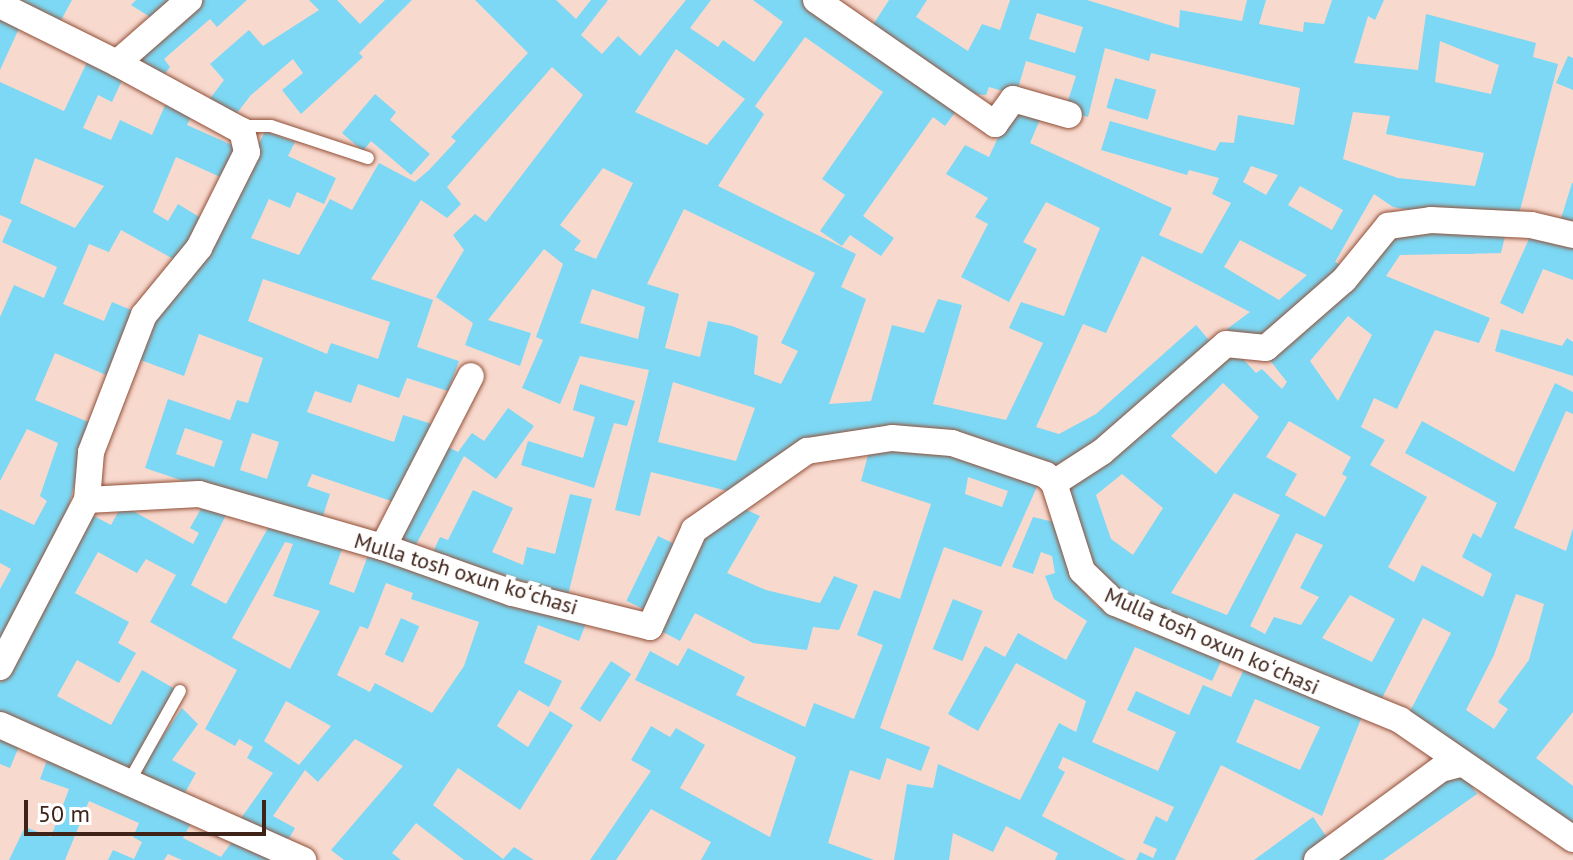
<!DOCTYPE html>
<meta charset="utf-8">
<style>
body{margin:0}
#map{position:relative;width:1573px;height:860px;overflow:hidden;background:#f8d9ce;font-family:"PT Sans",sans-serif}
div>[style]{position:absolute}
.building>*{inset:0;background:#7cd8f4;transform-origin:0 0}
.roads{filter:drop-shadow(0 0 2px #914f37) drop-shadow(0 0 2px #914f37)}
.lane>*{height:12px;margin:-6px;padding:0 6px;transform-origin:6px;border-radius:6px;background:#fff}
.street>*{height:26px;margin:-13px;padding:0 13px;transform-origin:13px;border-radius:13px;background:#fff}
span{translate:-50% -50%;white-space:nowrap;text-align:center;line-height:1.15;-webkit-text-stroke:8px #fff;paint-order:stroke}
.street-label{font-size:22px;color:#3f2218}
.scale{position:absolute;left:24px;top:800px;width:242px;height:36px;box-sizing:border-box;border:4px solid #3f2218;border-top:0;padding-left:10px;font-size:24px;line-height:28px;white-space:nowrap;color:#3f2218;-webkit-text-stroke:6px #fff;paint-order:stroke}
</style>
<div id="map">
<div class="building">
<div style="clip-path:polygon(14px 0,72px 0,59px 24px)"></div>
<div style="clip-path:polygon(136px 0,181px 0,155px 20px,131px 5px)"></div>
<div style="clip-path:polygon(202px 0,247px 0,217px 27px,210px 19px,164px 59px,170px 67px,161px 79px,136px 58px)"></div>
<div style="clip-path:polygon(309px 0,337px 0,360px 24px,385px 0,412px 0,359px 53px,363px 57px,301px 114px,282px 90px,303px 73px,293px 59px,251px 95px,233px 118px,206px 104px,224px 80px,210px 64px,249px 30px,263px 46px,319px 10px)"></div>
<div style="clip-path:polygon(evenodd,475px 0,556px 0,576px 19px,591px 0,608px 0,581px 35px,602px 54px,618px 36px,640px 56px,686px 0,711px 0,690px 28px,718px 47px,723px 40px,754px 62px,783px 22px,753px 0,806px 0,959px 107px,945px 126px,933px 117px,863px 216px,894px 238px,881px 256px,850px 235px,842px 246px,820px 231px,845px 195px,822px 179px,883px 92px,805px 37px,755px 106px,764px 114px,718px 186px,856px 254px,841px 287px,866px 299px,829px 404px,871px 401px,892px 325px,924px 333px,938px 299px,962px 305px,933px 404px,1006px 420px,1043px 343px,1009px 328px,1021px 302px,1064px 316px,1100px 228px,1046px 202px,1023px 242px,1037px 249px,1009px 302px,961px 277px,988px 224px,975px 217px,988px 198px,946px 174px,965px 145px,989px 157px,1013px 105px,1041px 117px,1030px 143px,1172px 208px,1159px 235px,1202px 254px,1231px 203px,1212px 194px,1219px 178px,1189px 170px,1187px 175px,1101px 150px,1110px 121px,1215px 151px,1220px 142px,1234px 143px,1238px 115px,1294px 125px,1300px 88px,1151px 53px,1149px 61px,1105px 48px,1088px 117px,1065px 110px,1076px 76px,1026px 61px,1016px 95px,989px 87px,986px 95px,972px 94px,871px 28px,889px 0,927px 0,916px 17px,968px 51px,982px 24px,1000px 30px,1010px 0,1087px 0,1179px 28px,1180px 10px,1242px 21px,1247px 0,1266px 0,1259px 24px,1303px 32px,1304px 22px,1324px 24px,1332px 0,1384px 0,1375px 20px,1368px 16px,1354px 63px,1418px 70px,1426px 14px,1536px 43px,1533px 57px,1558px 64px,1518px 218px,1426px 213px,1393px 207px,1374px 194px,1335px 262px,1346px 268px,1244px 348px,1227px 329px,1250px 312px,1142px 256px,1106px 333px,1083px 324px,1036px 427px,1059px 434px,1096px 414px,1196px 325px,1215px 347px,1116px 436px,1056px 467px,893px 430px,728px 491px,651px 472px,640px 516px,615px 510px,649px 370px,580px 356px,560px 404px,522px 388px,543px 340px,536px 337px,563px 264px,544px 249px,488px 320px,531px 333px,520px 366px,465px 345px,473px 323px,436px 297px,464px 250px,453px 235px,475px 214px,486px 222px,583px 95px,552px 67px,447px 187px,461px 204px,447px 218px,421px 200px,371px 279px,433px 300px,417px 347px,459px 361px,448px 391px,407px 378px,399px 398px,358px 384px,351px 403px,315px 391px,307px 412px,394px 442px,403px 415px,432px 424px,413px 479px,404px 476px,394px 502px,312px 474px,307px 486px,330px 494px,321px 522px,278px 513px,145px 468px,168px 399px,230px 420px,237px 400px,248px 403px,263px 358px,199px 334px,184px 376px,135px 358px,150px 317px,219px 228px,265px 131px,295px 142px,288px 156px,336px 178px,324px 204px,297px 192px,290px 208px,269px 199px,251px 238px,299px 255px,330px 199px,352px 210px,379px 163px,415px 182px,429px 170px,456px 141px,451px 137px,528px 53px,475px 0,1037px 13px,1083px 27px,1075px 53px,1029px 39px,1037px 13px,475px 0,1440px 41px,1499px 65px,1491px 94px,1435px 82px,1440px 41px,475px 0,676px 49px,745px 99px,707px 145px,635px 112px,676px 49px,475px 0,1353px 112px,1390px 116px,1386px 134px,1484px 153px,1475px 186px,1398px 178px,1343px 159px,1353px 112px,475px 0,1251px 166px,1278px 175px,1266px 195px,1243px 182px,1251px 166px,475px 0,603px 168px,633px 183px,596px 259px,574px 250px,581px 241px,560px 225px,603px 168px,475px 0,1300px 186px,1343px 210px,1332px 230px,1288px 205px,1300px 186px,475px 0,684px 209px,815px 273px,781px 343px,798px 351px,781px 384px,754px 374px,758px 336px,732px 326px,708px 321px,700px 357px,665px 348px,679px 294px,647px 284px,684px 209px,475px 0,1240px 240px,1307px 275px,1279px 300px,1224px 267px,1240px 240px,475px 0,263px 279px,390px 322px,378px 359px,331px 343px,327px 354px,248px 321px,263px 279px,475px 0,592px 289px,645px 307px,638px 339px,580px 323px,592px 289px,475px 0,673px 382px,755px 408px,736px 461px,658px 442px,673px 382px,475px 0,185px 428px,223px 441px,214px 467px,176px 454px,185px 428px,475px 0,252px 433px,279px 442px,267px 479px,240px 470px,252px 433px)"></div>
<div style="clip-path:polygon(0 15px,21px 24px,0 70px)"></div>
<div style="clip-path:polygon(1568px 56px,1573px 58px,1573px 90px,1556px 83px)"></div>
<div style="clip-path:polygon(evenodd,89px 58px,125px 74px,112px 102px,98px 95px,83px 128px,111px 140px,120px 120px,152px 135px,166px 103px,192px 115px,187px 125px,243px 150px,229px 181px,176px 157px,153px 212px,168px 221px,178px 204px,209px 223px,177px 261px,121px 230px,109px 252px,89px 244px,63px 304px,104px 321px,112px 302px,141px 314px,113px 378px,55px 353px,35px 400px,91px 423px,69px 505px,74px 507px,0 646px,0 589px,11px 569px,0 563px,0 509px,34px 525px,47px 501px,40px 496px,58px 443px,27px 429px,0 481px,0 317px,14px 285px,44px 298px,57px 267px,2px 242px,12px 220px,0 215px,0 82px,64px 111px,89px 58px,35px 158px,104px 186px,75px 228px,20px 203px,35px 158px)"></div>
<div style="left:1115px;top:78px;width:43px;height:31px;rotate:16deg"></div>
<div style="clip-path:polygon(375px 94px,396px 112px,390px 120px,430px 154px,411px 175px,371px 141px,363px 151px,342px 133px)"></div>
<div style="clip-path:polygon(1572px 183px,1573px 183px,1573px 225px,1560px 222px)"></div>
<div style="clip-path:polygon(evenodd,1507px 228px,1501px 253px,1400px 255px,1386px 276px,1490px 318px,1479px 343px,1435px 330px,1397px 409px,1374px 398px,1361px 427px,1385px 440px,1370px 465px,1427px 497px,1388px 567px,1414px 582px,1422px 565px,1483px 597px,1492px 574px,1462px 557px,1473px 533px,1481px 538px,1497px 503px,1405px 453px,1422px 421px,1514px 472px,1555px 383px,1573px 392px,1573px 414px,1566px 411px,1514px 528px,1566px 551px,1573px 528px,1573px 712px,1536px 758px,1573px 786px,1573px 829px,1496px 770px,1407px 717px,1451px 633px,1423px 618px,1379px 704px,1134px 603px,1087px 570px,1061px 485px,1230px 345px,1256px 373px,1262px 369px,1282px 389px,1287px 382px,1268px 358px,1392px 231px,1507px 228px,1348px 316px,1372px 335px,1338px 401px,1310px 361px,1348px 316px,1507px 228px,1223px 383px,1259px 417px,1216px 474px,1171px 436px,1223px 383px,1507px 228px,1289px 421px,1351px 457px,1342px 474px,1347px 477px,1325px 517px,1285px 495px,1297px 474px,1266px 457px,1289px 421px,1507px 228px,1122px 474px,1163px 508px,1133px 555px,1111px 539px,1096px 495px,1122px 474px,1507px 228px,1234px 493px,1280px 515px,1227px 615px,1171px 593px,1234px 493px,1507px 228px,1296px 533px,1323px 545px,1300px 588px,1319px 597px,1301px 625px,1274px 617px,1265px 634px,1250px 626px,1296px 533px,1507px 228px,1516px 594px,1544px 604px,1529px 660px,1498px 702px,1508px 709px,1494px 729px,1466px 710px,1494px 655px,1516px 594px,1507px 228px,1350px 595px,1395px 619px,1372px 662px,1322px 638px,1350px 595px)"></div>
<div style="clip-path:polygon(1534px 228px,1573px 245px,1573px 280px,1543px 269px,1523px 314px,1500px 303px)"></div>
<div style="clip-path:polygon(1501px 329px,1562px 346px,1567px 338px,1573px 342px,1573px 376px,1495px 351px)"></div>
<div style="clip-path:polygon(580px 384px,635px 401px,627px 426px,614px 423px,594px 488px,521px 465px,528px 441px,583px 458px,595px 417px,573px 410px)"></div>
<div style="clip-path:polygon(508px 408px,534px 426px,496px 479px,464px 456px,413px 550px,391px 539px,442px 444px,458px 452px,472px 433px,484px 441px)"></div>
<div style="clip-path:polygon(evenodd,914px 440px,1041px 478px,1001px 567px,944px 547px,880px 728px,930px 747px,921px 771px,887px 758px,880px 780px,850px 770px,828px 843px,874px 860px,701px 860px,711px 842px,651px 809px,616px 860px,590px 860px,651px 771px,631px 760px,651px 726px,670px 737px,676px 728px,705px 745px,680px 788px,770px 837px,796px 757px,635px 680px,650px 651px,678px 666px,688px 648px,745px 677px,736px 695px,805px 727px,814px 703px,854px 719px,883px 645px,857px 635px,874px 590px,900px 599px,931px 504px,861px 481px,870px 448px,914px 440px,968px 477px,1008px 491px,1002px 507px,965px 494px,968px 477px)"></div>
<div style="clip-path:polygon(473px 490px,513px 508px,492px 552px,523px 565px,527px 547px,555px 554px,570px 494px,592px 499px,568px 595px,432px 554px,440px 537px,448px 540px)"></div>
<div style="clip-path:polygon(evenodd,206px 500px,228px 511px,191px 585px,226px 604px,273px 519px,345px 541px,329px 584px,354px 593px,370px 550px,587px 621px,579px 641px,538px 625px,524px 663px,562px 681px,549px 707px,519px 690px,497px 726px,528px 747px,550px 711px,573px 725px,520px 810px,458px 768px,433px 805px,503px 859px,514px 847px,534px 860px,464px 860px,416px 823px,392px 853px,401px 860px,344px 860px,331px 850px,403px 766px,355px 739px,318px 782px,305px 770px,273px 816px,295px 828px,284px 847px,237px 824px,273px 773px,247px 758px,253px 747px,239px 739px,235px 746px,205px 729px,237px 670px,150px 622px,176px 575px,146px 559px,137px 573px,98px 552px,75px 593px,129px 622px,118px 643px,136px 653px,119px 683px,77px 660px,57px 696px,111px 725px,142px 670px,175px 689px,130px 772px,0 712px,0 683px,92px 515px,111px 525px,122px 505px,193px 544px,199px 533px,190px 528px,206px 500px,285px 542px,293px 544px,273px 596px,320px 611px,290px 669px,232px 638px,285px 542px,206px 500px,386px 583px,413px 593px,411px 599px,479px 622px,464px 666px,432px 713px,375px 683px,370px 692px,337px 675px,360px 626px,368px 629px,386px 583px,206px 500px,286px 701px,331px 726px,299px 765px,264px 741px,286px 701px)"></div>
<div style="clip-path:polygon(742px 508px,760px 516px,727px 573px,766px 590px,820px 603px,834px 576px,858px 585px,839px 630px,813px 627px,807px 650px,753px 643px,695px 613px,680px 641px,657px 629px,698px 536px)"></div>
<div style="clip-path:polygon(evenodd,1033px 517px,1062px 524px,1075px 582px,1096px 605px,1143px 631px,1147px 623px,1223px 657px,1212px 681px,1135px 647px,1092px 742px,1158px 771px,1176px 732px,1127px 710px,1136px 691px,1189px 715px,1203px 685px,1231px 697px,1245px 667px,1363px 714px,1322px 816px,1221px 765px,1175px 860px,1136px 860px,1140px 852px,1153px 858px,1157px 849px,1143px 843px,1156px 816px,1167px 822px,1174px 807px,1063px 757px,1058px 768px,1065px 772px,1042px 816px,1126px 860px,1055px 860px,1058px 853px,1006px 826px,993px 852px,953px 833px,949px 860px,894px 860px,907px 784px,933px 788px,938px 764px,1020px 800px,1059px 723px,1076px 732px,1086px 701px,1016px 663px,978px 731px,948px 714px,985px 646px,1005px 657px,1018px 633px,1066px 660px,1087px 621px,1054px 599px,1045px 576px,1055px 573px,1052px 556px,1041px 552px,1033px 574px,1012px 567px,1033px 517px,1255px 699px,1320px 727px,1300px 770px,1236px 742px,1255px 699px)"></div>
<div style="left:658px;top:536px;width:25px;height:72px;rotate:26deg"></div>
<div style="left:953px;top:599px;width:32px;height:54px;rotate:22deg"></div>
<div style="left:401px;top:618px;width:20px;height:40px;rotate:24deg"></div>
<div style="left:611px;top:661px;width:24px;height:57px;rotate:33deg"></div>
<div style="clip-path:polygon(182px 708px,198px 724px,172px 760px,196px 773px,182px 798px,137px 774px)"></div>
<div style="clip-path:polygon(0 735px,20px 744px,10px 768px,0 764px)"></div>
<div style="clip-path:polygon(50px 752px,196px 814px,183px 838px,221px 857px,237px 835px,275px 860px,182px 860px,168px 854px,164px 860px,108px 860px,113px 850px,134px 859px,142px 842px,133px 837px,139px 823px,89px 801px,65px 860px,9px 860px,25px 827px,51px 837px,69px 789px,40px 779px)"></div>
<div style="clip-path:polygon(1461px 771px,1477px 794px,1383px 860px,1334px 860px)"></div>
<div style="clip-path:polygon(1313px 817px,1330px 842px,1305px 860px,1254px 860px)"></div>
</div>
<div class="roads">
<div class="lane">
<div style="left:241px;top:126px;width:30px"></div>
<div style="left:271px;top:126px;width:102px;rotate:18.3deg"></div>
<div style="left:130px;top:780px;width:102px;rotate:-60.7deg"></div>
</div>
<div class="street">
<div style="left:816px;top:0;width:218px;rotate:34.7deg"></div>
<div style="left:995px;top:124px;width:31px;rotate:-54deg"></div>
<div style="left:1013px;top:99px;width:58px;rotate:15.9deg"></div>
<div style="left:0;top:5px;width:131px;rotate:26.4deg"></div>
<div style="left:117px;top:63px;width:96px;rotate:-41.2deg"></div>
<div style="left:1054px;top:483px;width:57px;rotate:-32.9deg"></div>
<div style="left:1102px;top:452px;width:164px;rotate:-41.1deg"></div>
<div style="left:1226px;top:344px;width:40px;rotate:5.7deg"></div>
<div style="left:1266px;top:348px;width:103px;rotate:-41.1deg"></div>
<div style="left:1344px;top:280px;width:70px;rotate:-50.8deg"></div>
<div style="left:1388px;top:226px;width:43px;rotate:-7.9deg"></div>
<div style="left:1431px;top:220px;width:59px;rotate:2.9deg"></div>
<div style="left:1490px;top:223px;width:41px;rotate:2.8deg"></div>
<div style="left:1531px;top:225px;width:43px;rotate:13.4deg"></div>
<div style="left:87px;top:500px;width:112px;rotate:-3.1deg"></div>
<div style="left:199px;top:494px;width:191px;rotate:16.1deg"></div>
<div style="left:383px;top:547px;width:137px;rotate:19.6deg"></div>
<div style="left:512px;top:593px;width:142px;rotate:13.8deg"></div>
<div style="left:650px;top:627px;width:107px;rotate:-65.6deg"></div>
<div style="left:694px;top:530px;width:138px;rotate:-35deg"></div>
<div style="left:807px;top:451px;width:86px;rotate:-8.7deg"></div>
<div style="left:892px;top:438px;width:60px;rotate:4.8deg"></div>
<div style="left:952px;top:443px;width:99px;rotate:18.8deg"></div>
<div style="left:1046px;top:475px;width:11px;rotate:45deg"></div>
<div style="left:1054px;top:483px;width:92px;rotate:72.3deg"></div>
<div style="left:1082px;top:571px;width:46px;rotate:44.1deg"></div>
<div style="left:1115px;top:603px;width:308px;rotate:22.3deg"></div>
<div style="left:1400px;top:720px;width:210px;rotate:34.5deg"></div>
<div style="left:383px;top:547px;width:192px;rotate:-62.8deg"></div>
<div style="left:0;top:667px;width:188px;rotate:-62.5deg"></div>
<div style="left:87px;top:500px;width:48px;rotate:-85.2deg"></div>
<div style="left:91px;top:452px;width:147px;rotate:-68.9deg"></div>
<div style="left:144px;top:315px;width:87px;rotate:-50.6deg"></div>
<div style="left:199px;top:248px;width:107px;rotate:-63.4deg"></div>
<div style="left:247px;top:152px;width:22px;rotate:-103deg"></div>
<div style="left:242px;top:131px;width:142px;rotate:-151.5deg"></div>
<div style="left:0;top:725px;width:332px;rotate:24deg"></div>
<div style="left:1317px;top:860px;width:154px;rotate:-36.3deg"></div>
<div style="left:1441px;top:769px;width:20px;rotate:-15deg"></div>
</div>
</div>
<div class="street-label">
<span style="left:466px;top:574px;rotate:17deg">Mulla tosh oxun koʻchasi</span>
<span style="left:1212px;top:641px;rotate:24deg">Mulla tosh oxun koʻchasi</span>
</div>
<div class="scale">50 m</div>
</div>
